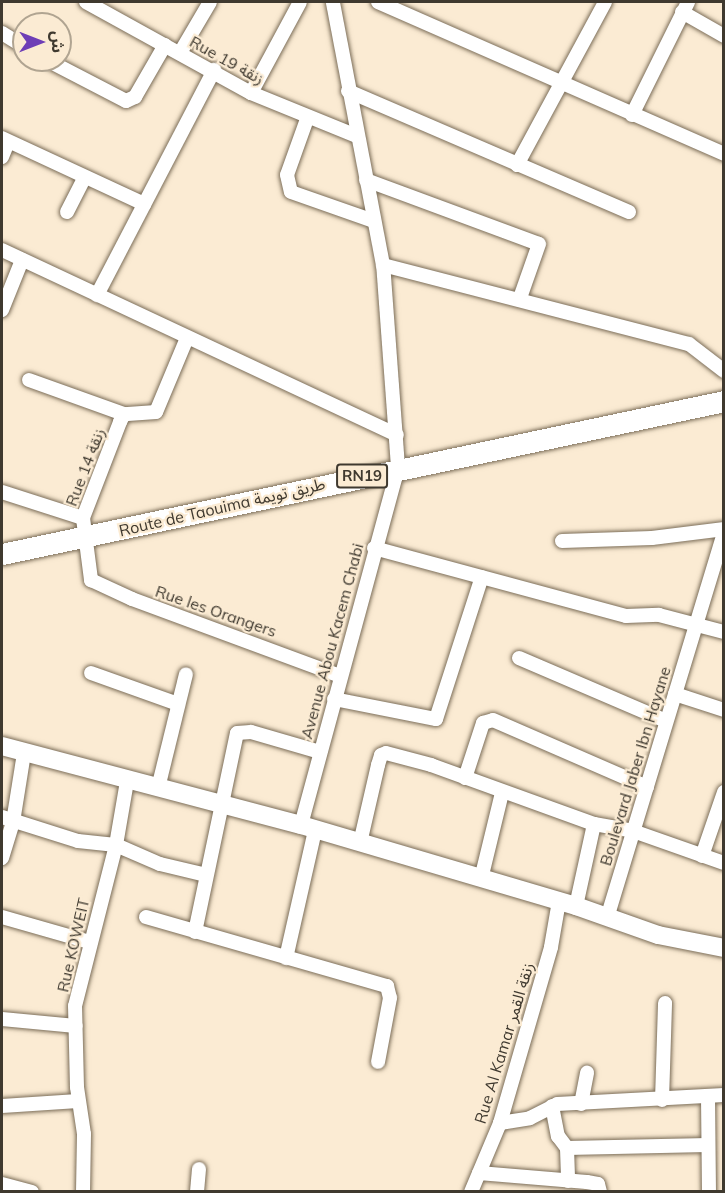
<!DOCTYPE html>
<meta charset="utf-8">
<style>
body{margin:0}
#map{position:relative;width:725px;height:1193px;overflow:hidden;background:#fbebd3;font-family:Mulish,"Noto Sans Arabic",sans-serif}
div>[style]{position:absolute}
.roads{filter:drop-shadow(0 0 2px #7b6d58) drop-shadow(0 0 2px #7b6d58)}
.street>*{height:14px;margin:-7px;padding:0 7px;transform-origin:7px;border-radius:7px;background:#fff}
.secondary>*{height:18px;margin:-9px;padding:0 9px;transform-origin:9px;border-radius:9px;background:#fff}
.primary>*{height:21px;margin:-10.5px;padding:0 10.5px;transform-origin:10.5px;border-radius:10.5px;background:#fff}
span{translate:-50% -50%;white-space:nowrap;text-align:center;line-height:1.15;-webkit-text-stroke:4.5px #fbebd3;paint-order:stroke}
.shield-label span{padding:2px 4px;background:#fbebd3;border:2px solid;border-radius:4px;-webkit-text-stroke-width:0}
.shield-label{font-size:15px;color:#3f392f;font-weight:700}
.street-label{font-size:16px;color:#3f392f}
.frame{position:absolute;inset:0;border:3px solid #3f392f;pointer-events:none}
.north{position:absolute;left:12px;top:12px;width:60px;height:60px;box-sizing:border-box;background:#fbebd3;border:2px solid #b0a491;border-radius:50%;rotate:90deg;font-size:16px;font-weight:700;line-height:24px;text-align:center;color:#3f392f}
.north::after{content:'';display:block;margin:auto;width:21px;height:27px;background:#6e3eb6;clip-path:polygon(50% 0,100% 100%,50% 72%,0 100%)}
</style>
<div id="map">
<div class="roads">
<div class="street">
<div style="left:86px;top:2px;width:188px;rotate:28.9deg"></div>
<div style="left:251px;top:93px;width:114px;rotate:22.1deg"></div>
<div style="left:378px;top:2px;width:378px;rotate:23.7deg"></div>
<div style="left:682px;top:12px;width:48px;rotate:29.7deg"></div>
<div style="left:2px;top:33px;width:26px;rotate:32deg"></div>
<div style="left:180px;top:53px;width:59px;rotate:-59.5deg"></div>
<div style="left:47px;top:60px;width:89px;rotate:27.4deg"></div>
<div style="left:126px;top:101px;width:10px;rotate:-24deg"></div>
<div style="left:135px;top:97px;width:60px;rotate:-60deg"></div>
<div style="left:348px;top:91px;width:306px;rotate:23.3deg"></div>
<div style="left:251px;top:93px;width:103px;rotate:-61.7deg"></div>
<div style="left:632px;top:115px;width:126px;rotate:-63.6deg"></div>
<div style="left:307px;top:119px;width:59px;rotate:109.7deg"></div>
<div style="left:287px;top:175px;width:17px;rotate:77deg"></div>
<div style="left:291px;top:192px;width:88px;rotate:19.3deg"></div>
<div style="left:2px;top:138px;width:157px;rotate:24.9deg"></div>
<div style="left:2px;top:157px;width:16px;rotate:-68deg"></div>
<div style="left:517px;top:165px;width:185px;rotate:-61.6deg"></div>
<div style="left:366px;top:180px;width:184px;rotate:20.3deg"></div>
<div style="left:539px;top:244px;width:57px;rotate:109.4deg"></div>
<div style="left:67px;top:212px;width:38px;rotate:-63deg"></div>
<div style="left:2px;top:250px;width:436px;rotate:25.1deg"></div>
<div style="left:383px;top:265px;width:316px;rotate:14.5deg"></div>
<div style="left:689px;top:344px;width:44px;rotate:37.6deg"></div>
<div style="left:97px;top:295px;width:254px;rotate:-62.5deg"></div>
<div style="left:2px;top:310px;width:54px;rotate:-68.2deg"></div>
<div style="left:187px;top:338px;width:80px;rotate:112.7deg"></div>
<div style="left:156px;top:412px;width:32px;rotate:176deg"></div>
<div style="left:124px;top:414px;width:9px;rotate:117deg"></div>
<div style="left:120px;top:422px;width:103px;rotate:111.1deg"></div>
<div style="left:83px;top:518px;width:63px;rotate:82.6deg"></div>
<div style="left:91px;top:580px;width:45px;rotate:24.9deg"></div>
<div style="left:132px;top:599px;width:222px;rotate:20.3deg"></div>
<div style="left:29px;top:380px;width:101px;rotate:19.7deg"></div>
<div style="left:2px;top:492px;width:85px;rotate:17.8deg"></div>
<div style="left:562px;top:541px;width:90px;rotate:-1.9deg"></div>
<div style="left:652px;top:538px;width:73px;rotate:-7.1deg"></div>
<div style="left:374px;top:548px;width:261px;rotate:15.1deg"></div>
<div style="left:626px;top:616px;width:33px;rotate:-2deg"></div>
<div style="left:659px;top:615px;width:67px;rotate:14.7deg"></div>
<div style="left:519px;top:658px;width:160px;rotate:23.2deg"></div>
<div style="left:91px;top:673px;width:92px;rotate:19.6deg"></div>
<div style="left:675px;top:694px;width:52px;rotate:18.1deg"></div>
<div style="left:334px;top:699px;width:104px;rotate:11.1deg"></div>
<div style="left:436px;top:719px;width:149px;rotate:-72.1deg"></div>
<div style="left:465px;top:778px;width:58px;rotate:-71.9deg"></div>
<div style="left:483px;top:723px;width:10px;rotate:-17deg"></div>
<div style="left:493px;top:720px;width:168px;rotate:23.5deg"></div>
<div style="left:158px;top:788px;width:117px;rotate:-76.2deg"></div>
<div style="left:2px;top:817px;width:80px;rotate:17.5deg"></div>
<div style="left:78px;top:841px;width:38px;rotate:6deg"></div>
<div style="left:116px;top:845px;width:48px;rotate:23.4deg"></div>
<div style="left:160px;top:864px;width:47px;rotate:13.4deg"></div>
<div style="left:301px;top:825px;width:371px;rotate:-74.8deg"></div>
<div style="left:398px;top:467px;width:203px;rotate:-94.2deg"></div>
<div style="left:383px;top:265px;width:268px;rotate:-100.8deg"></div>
<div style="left:360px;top:843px;width:80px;rotate:-77deg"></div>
<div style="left:378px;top:765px;width:10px;rotate:-73deg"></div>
<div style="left:381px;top:755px;width:5px;rotate:-22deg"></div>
<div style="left:386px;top:753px;width:47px;rotate:14.9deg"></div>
<div style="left:431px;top:765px;width:173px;rotate:19.9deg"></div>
<div style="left:594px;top:824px;width:40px;rotate:10deg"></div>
<div style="left:633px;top:831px;width:96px;rotate:19.4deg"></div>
<div style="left:702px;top:856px;width:68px;rotate:-71deg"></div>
<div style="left:2px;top:858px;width:38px;rotate:-73deg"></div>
<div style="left:13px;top:822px;width:70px;rotate:-80.9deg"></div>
<div style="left:481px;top:879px;width:89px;rotate:-76.3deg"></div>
<div style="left:576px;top:906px;width:84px;rotate:-77.6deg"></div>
<div style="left:2px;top:917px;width:91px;rotate:15.9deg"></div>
<div style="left:146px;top:917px;width:251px;rotate:16deg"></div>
<div style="left:387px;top:986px;width:12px;rotate:76deg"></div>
<div style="left:390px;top:998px;width:65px;rotate:100.6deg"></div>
<div style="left:607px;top:918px;width:403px;rotate:-73.1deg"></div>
<div style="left:195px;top:932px;width:203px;rotate:-78.1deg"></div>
<div style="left:237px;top:733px;width:14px;rotate:-4deg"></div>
<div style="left:251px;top:732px;width:72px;rotate:16.2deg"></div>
<div style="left:286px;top:958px;width:131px;rotate:-77.2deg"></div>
<div style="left:2px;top:1019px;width:74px;rotate:5.4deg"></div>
<div style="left:708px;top:1097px;width:95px;rotate:89.4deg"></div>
<div style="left:662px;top:1100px;width:97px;rotate:-88.2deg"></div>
<div style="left:581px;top:1104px;width:32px;rotate:-79deg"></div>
<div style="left:2px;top:1106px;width:76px;rotate:-3.8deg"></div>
<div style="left:552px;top:1106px;width:31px;rotate:79deg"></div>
<div style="left:558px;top:1136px;width:15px;rotate:53deg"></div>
<div style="left:567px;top:1148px;width:33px;rotate:88deg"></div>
<div style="left:500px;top:1123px;width:30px;rotate:-9deg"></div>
<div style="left:530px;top:1118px;width:30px;rotate:-27deg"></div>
<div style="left:557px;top:1104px;width:167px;rotate:-3.1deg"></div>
<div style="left:567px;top:1148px;width:141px;rotate:-1.2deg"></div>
<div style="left:479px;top:1173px;width:108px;rotate:4.8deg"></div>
<div style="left:587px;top:1182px;width:11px;rotate:10deg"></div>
<div style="left:598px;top:1184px;width:8px;rotate:76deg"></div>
<div style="left:2px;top:1184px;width:31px;rotate:15deg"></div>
<div style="left:83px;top:1192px;width:58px;rotate:-89deg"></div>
<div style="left:84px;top:1134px;width:48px;rotate:-98.5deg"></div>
<div style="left:77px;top:1087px;width:81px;rotate:-91.4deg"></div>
<div style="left:75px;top:1006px;width:166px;rotate:-75.7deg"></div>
<div style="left:116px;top:845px;width:65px;rotate:-80.2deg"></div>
<div style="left:197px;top:1192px;width:23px;rotate:-85deg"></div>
<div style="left:471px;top:1192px;width:75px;rotate:-67.2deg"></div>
<div style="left:500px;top:1123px;width:183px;rotate:-73.8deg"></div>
<div style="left:551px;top:947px;width:47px;rotate:-80.1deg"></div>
</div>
<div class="secondary">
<div style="left:2px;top:746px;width:309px;rotate:14.8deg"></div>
<div style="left:301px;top:825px;width:287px;rotate:16.4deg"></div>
<div style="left:576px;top:906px;width:87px;rotate:19.5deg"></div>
<div style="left:658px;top:935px;width:67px;rotate:11.1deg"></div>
</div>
<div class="primary">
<div style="left:2px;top:554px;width:738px;rotate:-11.96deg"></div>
</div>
</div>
<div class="shield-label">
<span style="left:362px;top:476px">RN19</span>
</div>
<div class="street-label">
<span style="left:227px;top:60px;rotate:29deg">Rue 19 زنقة</span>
<span style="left:85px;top:467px;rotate:-69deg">Rue 14 زنقة</span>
<span style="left:222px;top:507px;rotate:-13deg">Route de Taouima طريق تويمة</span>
<span style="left:216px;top:611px;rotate:19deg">Rue les Orangers</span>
<span style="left:332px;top:641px;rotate:-75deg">Avenue Abou Kacem Chabi</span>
<span style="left:635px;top:766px;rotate:-73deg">Boulevard Jaber Ibn Hayane</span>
<span style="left:73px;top:945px;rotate:-77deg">Rue KOWEIT</span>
<span style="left:504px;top:1043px;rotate:-73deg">Rue Al Kamar زنقة القمر</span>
</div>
<div class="frame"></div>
<div class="north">ش</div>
</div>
